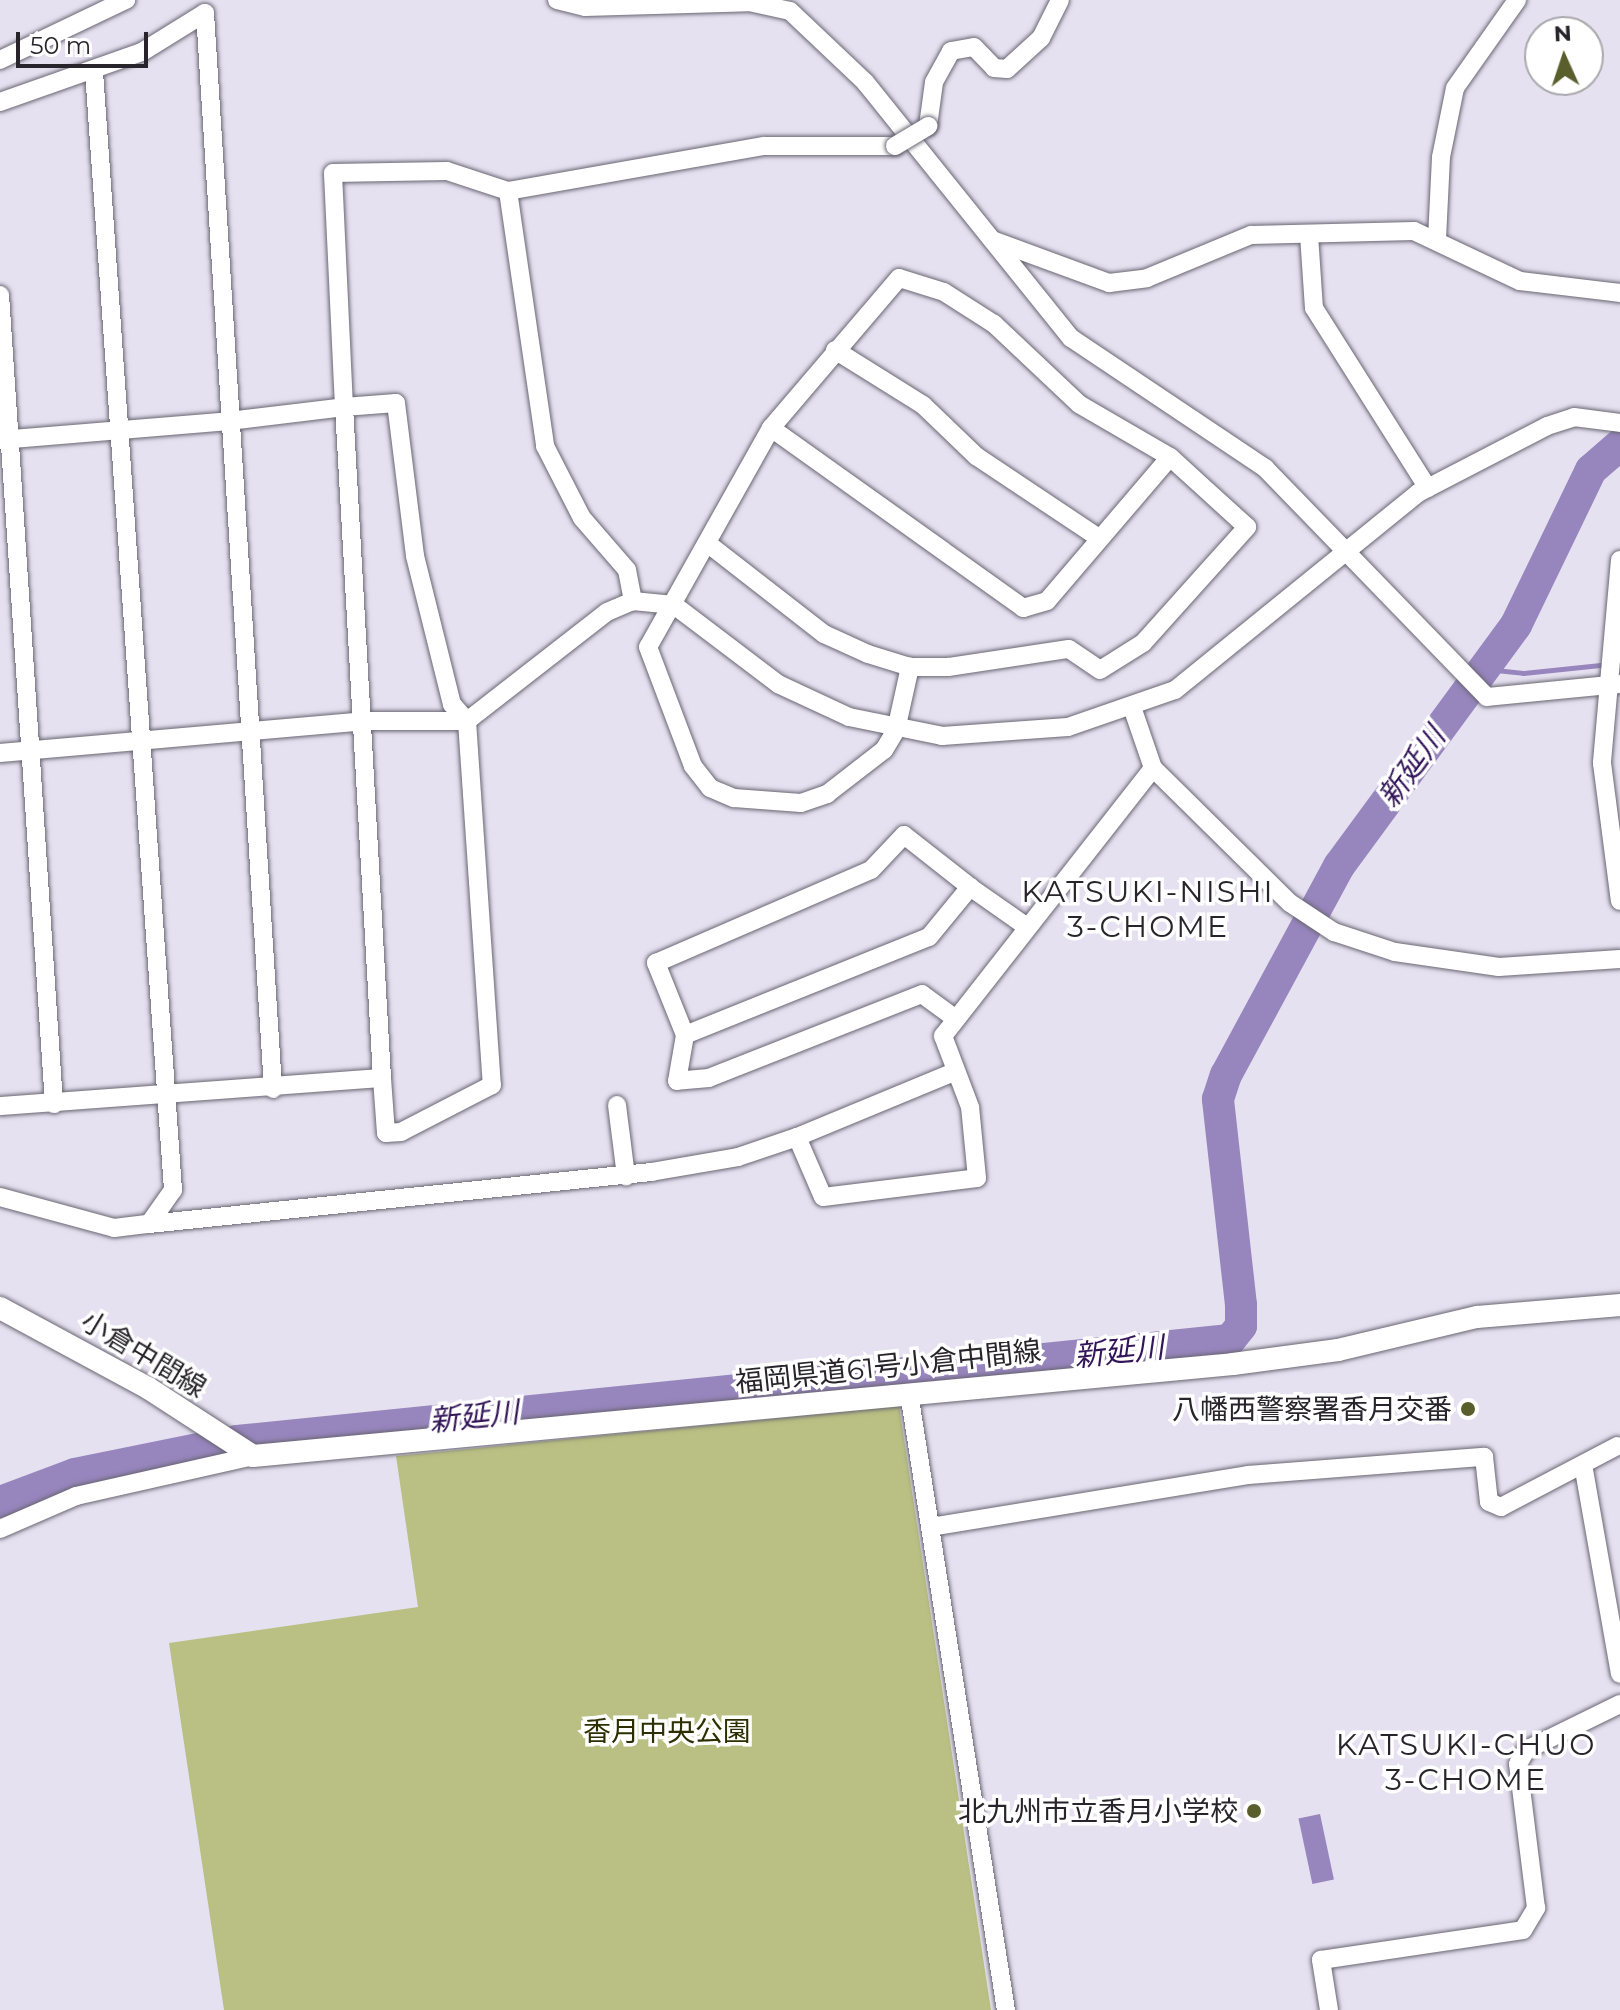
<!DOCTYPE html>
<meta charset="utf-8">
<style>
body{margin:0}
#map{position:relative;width:1620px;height:2010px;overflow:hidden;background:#e5e1f0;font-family:Montserrat,"Noto Sans JP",sans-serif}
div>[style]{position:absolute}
.green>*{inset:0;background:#bac083}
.water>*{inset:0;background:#9785bd;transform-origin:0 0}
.stream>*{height:5px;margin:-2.5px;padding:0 2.5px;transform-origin:2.5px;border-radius:2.5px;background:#9785bd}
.river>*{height:32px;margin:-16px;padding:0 16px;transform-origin:16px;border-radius:16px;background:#9785bd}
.roads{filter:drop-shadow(0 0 2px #696673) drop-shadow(0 0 2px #696673)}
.minor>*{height:18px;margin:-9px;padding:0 9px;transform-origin:9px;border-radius:9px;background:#fff}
.major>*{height:22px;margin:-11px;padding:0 11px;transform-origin:11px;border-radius:11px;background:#fff}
.bridges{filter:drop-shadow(0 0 2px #696673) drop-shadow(0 0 2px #696673)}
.minor-bridge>*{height:18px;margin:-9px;padding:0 9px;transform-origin:9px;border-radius:9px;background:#fff}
.dots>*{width:22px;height:22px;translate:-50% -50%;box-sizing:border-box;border:4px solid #fff;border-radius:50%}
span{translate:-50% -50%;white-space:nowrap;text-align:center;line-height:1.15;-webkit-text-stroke:7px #fff;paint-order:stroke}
.street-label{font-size:28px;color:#27252b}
.poi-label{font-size:28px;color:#27252b}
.right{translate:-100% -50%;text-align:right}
.park-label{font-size:28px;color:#2d2f00}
.water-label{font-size:30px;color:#321558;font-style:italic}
.neighbourhood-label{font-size:30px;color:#27252b;letter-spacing:2px}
.north{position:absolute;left:1524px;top:16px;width:80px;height:80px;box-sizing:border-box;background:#fff;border:2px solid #a9a8aa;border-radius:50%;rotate:357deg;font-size:22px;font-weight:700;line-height:32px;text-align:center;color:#27252b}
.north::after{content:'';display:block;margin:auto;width:28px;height:36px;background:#5a5e2c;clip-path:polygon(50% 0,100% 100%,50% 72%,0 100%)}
.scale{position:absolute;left:16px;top:32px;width:132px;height:36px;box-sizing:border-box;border:4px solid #27252b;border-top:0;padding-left:10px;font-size:24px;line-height:28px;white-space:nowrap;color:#27252b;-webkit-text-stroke:6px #fff;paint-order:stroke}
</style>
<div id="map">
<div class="green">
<div style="clip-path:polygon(899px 1406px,991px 2010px,224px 2010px,169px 1643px,418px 1607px,396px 1456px)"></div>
</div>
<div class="water">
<div style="left:1320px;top:1814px;width:67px;height:22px;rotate:78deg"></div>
</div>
<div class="stream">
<div style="left:1486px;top:669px;width:37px;rotate:6deg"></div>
<div style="left:1523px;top:673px;width:98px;rotate:-5.9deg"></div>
</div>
<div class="river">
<div style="left:0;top:1502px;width:80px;rotate:-20.5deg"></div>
<div style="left:75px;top:1474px;width:165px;rotate:-11.5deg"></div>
<div style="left:237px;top:1441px;width:998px;rotate:-5.81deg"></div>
<div style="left:1230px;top:1340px;width:18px;rotate:-52deg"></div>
<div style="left:1241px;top:1326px;width:21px;rotate:-90deg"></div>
<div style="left:1241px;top:1305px;width:207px;rotate:-96.4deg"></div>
<div style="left:1218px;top:1099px;width:25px;rotate:-72deg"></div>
<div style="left:1226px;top:1075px;width:238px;rotate:-61.6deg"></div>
<div style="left:1339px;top:866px;width:299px;rotate:-53.7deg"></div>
<div style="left:1516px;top:625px;width:172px;rotate:-64.2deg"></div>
<div style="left:1591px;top:470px;width:38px;rotate:-41deg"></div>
</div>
<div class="roads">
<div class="minor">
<div style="left:557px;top:0;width:29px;rotate:14deg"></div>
<div style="left:585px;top:7px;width:164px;rotate:-1.7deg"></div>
<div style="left:749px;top:2px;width:42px;rotate:12.4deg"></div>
<div style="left:790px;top:11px;width:103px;rotate:43.4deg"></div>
<div style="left:865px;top:82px;width:329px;rotate:51.2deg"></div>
<div style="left:1071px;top:338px;width:234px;rotate:33.8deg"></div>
<div style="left:1265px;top:468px;width:319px;rotate:45.9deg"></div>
<div style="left:1487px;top:697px;width:134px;rotate:-5.6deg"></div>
<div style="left:0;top:60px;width:140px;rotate:-25.5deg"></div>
<div style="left:0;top:102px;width:151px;rotate:-19.4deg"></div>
<div style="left:142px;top:52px;width:74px;rotate:-31.8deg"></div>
<div style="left:205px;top:13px;width:1078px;rotate:86.38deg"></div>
<div style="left:928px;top:126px;width:44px;rotate:-82.2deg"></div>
<div style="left:934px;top:82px;width:35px;rotate:-61deg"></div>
<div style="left:951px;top:51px;width:23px;rotate:-10deg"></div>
<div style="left:974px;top:47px;width:29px;rotate:46deg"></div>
<div style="left:994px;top:68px;width:13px;rotate:4deg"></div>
<div style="left:1007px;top:69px;width:46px;rotate:-42.4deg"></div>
<div style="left:1041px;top:38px;width:42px;rotate:-63.4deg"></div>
<div style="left:508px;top:191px;width:258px;rotate:81.7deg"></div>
<div style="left:545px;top:446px;width:81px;rotate:62.8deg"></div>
<div style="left:582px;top:518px;width:69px;rotate:49.1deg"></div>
<div style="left:627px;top:570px;width:32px;rotate:79deg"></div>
<div style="left:1309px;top:235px;width:73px;rotate:86.1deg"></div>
<div style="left:1314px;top:308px;width:213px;rotate:57.7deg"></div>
<div style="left:1437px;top:239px;width:82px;rotate:-87.2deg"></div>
<div style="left:1441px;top:157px;width:70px;rotate:-78.5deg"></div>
<div style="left:1455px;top:88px;width:108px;rotate:-54.8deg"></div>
<div style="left:992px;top:240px;width:125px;rotate:20.2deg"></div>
<div style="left:1109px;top:283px;width:38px;rotate:-7deg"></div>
<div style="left:1147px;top:278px;width:113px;rotate:-22.5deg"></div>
<div style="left:1251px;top:235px;width:163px;rotate:-1.4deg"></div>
<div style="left:1414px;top:231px;width:117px;rotate:25.3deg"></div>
<div style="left:1520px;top:281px;width:101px;rotate:6.8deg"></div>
<div style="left:0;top:295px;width:811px;rotate:86.18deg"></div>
<div style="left:835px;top:350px;width:104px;rotate:32deg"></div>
<div style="left:923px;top:405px;width:74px;rotate:43.9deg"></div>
<div style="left:976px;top:456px;width:148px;rotate:33.7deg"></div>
<div style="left:771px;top:428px;width:310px;rotate:35.5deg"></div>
<div style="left:1023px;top:608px;width:25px;rotate:-16deg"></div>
<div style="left:1047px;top:601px;width:189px;rotate:-49.5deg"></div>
<div style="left:0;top:440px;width:230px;rotate:-4.7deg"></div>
<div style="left:229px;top:421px;width:116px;rotate:-6.9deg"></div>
<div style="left:344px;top:407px;width:52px;rotate:-4.4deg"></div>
<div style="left:396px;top:403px;width:154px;rotate:82.9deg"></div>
<div style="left:415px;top:556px;width:153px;rotate:76deg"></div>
<div style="left:452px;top:704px;width:23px;rotate:49deg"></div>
<div style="left:467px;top:721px;width:365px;rotate:86.1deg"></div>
<div style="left:492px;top:1085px;width:102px;rotate:152.7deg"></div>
<div style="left:401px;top:1132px;width:15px;rotate:176deg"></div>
<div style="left:386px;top:1133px;width:55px;rotate:-94.2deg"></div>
<div style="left:382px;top:1078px;width:672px;rotate:-93.24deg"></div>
<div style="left:344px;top:407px;width:234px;rotate:-92.7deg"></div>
<div style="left:333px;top:173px;width:114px;rotate:-1deg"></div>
<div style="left:447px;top:171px;width:64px;rotate:18.2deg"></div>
<div style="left:508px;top:191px;width:260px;rotate:-10deg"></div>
<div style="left:764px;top:146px;width:131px"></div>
<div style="left:707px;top:543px;width:148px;rotate:37.9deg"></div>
<div style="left:824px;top:634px;width:48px;rotate:24.4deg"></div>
<div style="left:868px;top:654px;width:44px;rotate:17.2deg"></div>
<div style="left:910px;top:667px;width:38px"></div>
<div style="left:948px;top:667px;width:122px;rotate:-8.5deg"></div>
<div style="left:1069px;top:649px;width:37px;rotate:34deg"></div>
<div style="left:1100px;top:670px;width:51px;rotate:-32.1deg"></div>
<div style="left:1143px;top:643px;width:156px;rotate:-48.1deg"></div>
<div style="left:1247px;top:527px;width:104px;rotate:-137.7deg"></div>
<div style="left:1170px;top:457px;width:105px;rotate:-149.8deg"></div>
<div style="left:1079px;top:404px;width:117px;rotate:-136.7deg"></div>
<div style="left:994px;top:324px;width:59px;rotate:-147.4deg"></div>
<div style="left:944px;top:292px;width:47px;rotate:-162.7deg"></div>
<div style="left:899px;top:278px;width:197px;rotate:130.5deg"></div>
<div style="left:771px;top:428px;width:251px;rotate:119.3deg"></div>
<div style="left:648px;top:647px;width:127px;rotate:69.3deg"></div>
<div style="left:693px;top:766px;width:28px;rotate:52deg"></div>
<div style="left:710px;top:788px;width:26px;rotate:23deg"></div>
<div style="left:734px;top:798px;width:67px;rotate:4.3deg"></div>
<div style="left:801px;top:803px;width:28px;rotate:-19deg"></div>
<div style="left:827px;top:794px;width:72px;rotate:-37.7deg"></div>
<div style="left:884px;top:750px;width:23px;rotate:-59deg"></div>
<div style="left:896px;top:730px;width:65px;rotate:-77.5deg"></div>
<div style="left:1620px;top:560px;width:204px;rotate:95.1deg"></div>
<div style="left:1602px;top:763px;width:139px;rotate:82.6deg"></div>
<div style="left:1133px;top:710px;width:61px;rotate:71deg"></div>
<div style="left:1153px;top:768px;width:192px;rotate:44.6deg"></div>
<div style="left:1290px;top:903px;width:53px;rotate:33.4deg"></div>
<div style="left:1334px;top:932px;width:64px;rotate:18.2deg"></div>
<div style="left:1395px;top:952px;width:105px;rotate:8.2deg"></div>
<div style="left:1499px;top:967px;width:121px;rotate:-3.8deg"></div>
<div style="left:0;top:753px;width:365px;rotate:-5deg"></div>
<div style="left:364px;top:721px;width:103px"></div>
<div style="left:467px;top:721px;width:177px;rotate:-37.9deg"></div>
<div style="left:607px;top:612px;width:28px;rotate:-23deg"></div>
<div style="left:633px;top:601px;width:41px;rotate:5.6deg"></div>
<div style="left:674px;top:605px;width:131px;rotate:37.2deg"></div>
<div style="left:778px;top:684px;width:78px;rotate:24.9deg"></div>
<div style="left:849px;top:717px;width:95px;rotate:11.5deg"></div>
<div style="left:942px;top:736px;width:126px;rotate:-4.1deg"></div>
<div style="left:1068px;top:727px;width:113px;rotate:-19.1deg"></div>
<div style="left:1175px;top:690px;width:313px;rotate:-39deg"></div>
<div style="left:1418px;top:493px;width:145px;rotate:-27.4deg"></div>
<div style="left:1547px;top:426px;width:28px;rotate:-18deg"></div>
<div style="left:1574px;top:417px;width:46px;rotate:7.4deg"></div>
<div style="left:956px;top:1019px;width:42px;rotate:-143.7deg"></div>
<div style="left:922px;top:994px;width:229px;rotate:158.5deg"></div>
<div style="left:709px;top:1078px;width:32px;rotate:175deg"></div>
<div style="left:677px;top:1081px;width:47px;rotate:-80.1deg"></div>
<div style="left:685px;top:1035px;width:263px;rotate:-21.9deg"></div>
<div style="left:929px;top:937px;width:65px;rotate:-50.6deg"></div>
<div style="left:970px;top:887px;width:66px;rotate:35.1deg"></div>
<div style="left:685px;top:1035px;width:78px;rotate:-111.9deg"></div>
<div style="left:656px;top:963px;width:234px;rotate:-23.4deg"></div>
<div style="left:871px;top:870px;width:48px;rotate:-46.7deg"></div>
<div style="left:904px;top:835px;width:84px;rotate:38.2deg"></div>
<div style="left:617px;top:1105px;width:72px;rotate:82.8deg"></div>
<div style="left:0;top:1106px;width:383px;rotate:-4.2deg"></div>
<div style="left:797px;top:1137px;width:170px;rotate:-22.5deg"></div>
<div style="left:0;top:1197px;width:118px;rotate:15.2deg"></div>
<div style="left:114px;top:1228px;width:35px;rotate:-7deg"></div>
<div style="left:149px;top:1224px;width:42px;rotate:-54.8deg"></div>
<div style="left:173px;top:1190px;width:1122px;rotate:-94.04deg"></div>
<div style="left:149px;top:1224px;width:505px;rotate:-5.91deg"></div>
<div style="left:651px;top:1172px;width:88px;rotate:-9.8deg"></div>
<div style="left:738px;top:1157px;width:62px;rotate:-18.7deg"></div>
<div style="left:797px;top:1137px;width:65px;rotate:66.6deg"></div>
<div style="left:823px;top:1197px;width:155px;rotate:-7deg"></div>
<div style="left:977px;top:1178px;width:71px;rotate:-95.6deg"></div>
<div style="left:970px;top:1107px;width:76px;rotate:-110.8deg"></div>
<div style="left:943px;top:1036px;width:340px;rotate:-51.9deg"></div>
<div style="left:909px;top:1393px;width:625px;rotate:81.07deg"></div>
<div style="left:1584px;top:1470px;width:207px;rotate:80deg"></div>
<div style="left:931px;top:1527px;width:321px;rotate:-9.3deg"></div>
<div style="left:1248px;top:1475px;width:237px;rotate:-4.4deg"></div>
<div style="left:1484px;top:1457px;width:45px;rotate:83.7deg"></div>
<div style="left:1489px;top:1502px;width:13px;rotate:23deg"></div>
<div style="left:1501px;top:1507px;width:131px;rotate:-27.7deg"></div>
<div style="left:0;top:1529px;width:83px;rotate:-23.5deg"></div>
<div style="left:76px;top:1496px;width:181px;rotate:-12.7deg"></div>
<div style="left:1329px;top:2010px;width:51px;rotate:-99.1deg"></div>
<div style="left:1321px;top:1960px;width:204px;rotate:-8.4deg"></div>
<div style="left:1523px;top:1930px;width:26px;rotate:-59deg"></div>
<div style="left:1536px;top:1908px;width:145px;rotate:-97.1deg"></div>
<div style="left:1518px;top:1764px;width:16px;rotate:-60deg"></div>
<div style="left:1526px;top:1750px;width:105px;rotate:-26.1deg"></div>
</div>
<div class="major">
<div style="left:0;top:1308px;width:168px;rotate:28.4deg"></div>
<div style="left:148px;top:1388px;width:125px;rotate:32.9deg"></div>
<div style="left:253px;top:1456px;width:984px;rotate:-5.36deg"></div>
<div style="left:1233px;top:1364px;width:106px;rotate:-7.6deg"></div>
<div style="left:1338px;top:1350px;width:143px;rotate:-13.4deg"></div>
<div style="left:1477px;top:1317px;width:144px;rotate:-4.8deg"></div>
</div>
</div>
<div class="bridges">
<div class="minor-bridge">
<div style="left:895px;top:146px;width:39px;rotate:-31deg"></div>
</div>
</div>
<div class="dots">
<div style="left:1468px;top:1409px;background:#5a5e2c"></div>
<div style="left:1254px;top:1811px;background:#5a5e2c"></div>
</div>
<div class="street-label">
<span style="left:144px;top:1354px;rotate:31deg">小倉中間線</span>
<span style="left:888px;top:1366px;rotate:-6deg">福岡県道61号小倉中間線</span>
</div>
<div class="poi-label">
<span class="right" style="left:1452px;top:1409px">八幡西警察署香月交番</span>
<span class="right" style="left:1238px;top:1811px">北九州市立香月小学校</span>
</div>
<div class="park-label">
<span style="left:667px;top:1731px">香月中央公園</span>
</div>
<div class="water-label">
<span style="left:1412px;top:767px;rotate:-54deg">新延川</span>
<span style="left:1119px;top:1352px;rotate:-6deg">新延川</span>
<span style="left:474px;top:1417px;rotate:-6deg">新延川</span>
</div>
<div class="neighbourhood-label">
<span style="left:1148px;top:909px">KATSUKI-NISHI<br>3-CHOME</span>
<span style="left:1466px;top:1762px">KATSUKI-CHUO<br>3-CHOME</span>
</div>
<div class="north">N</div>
<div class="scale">50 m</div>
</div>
